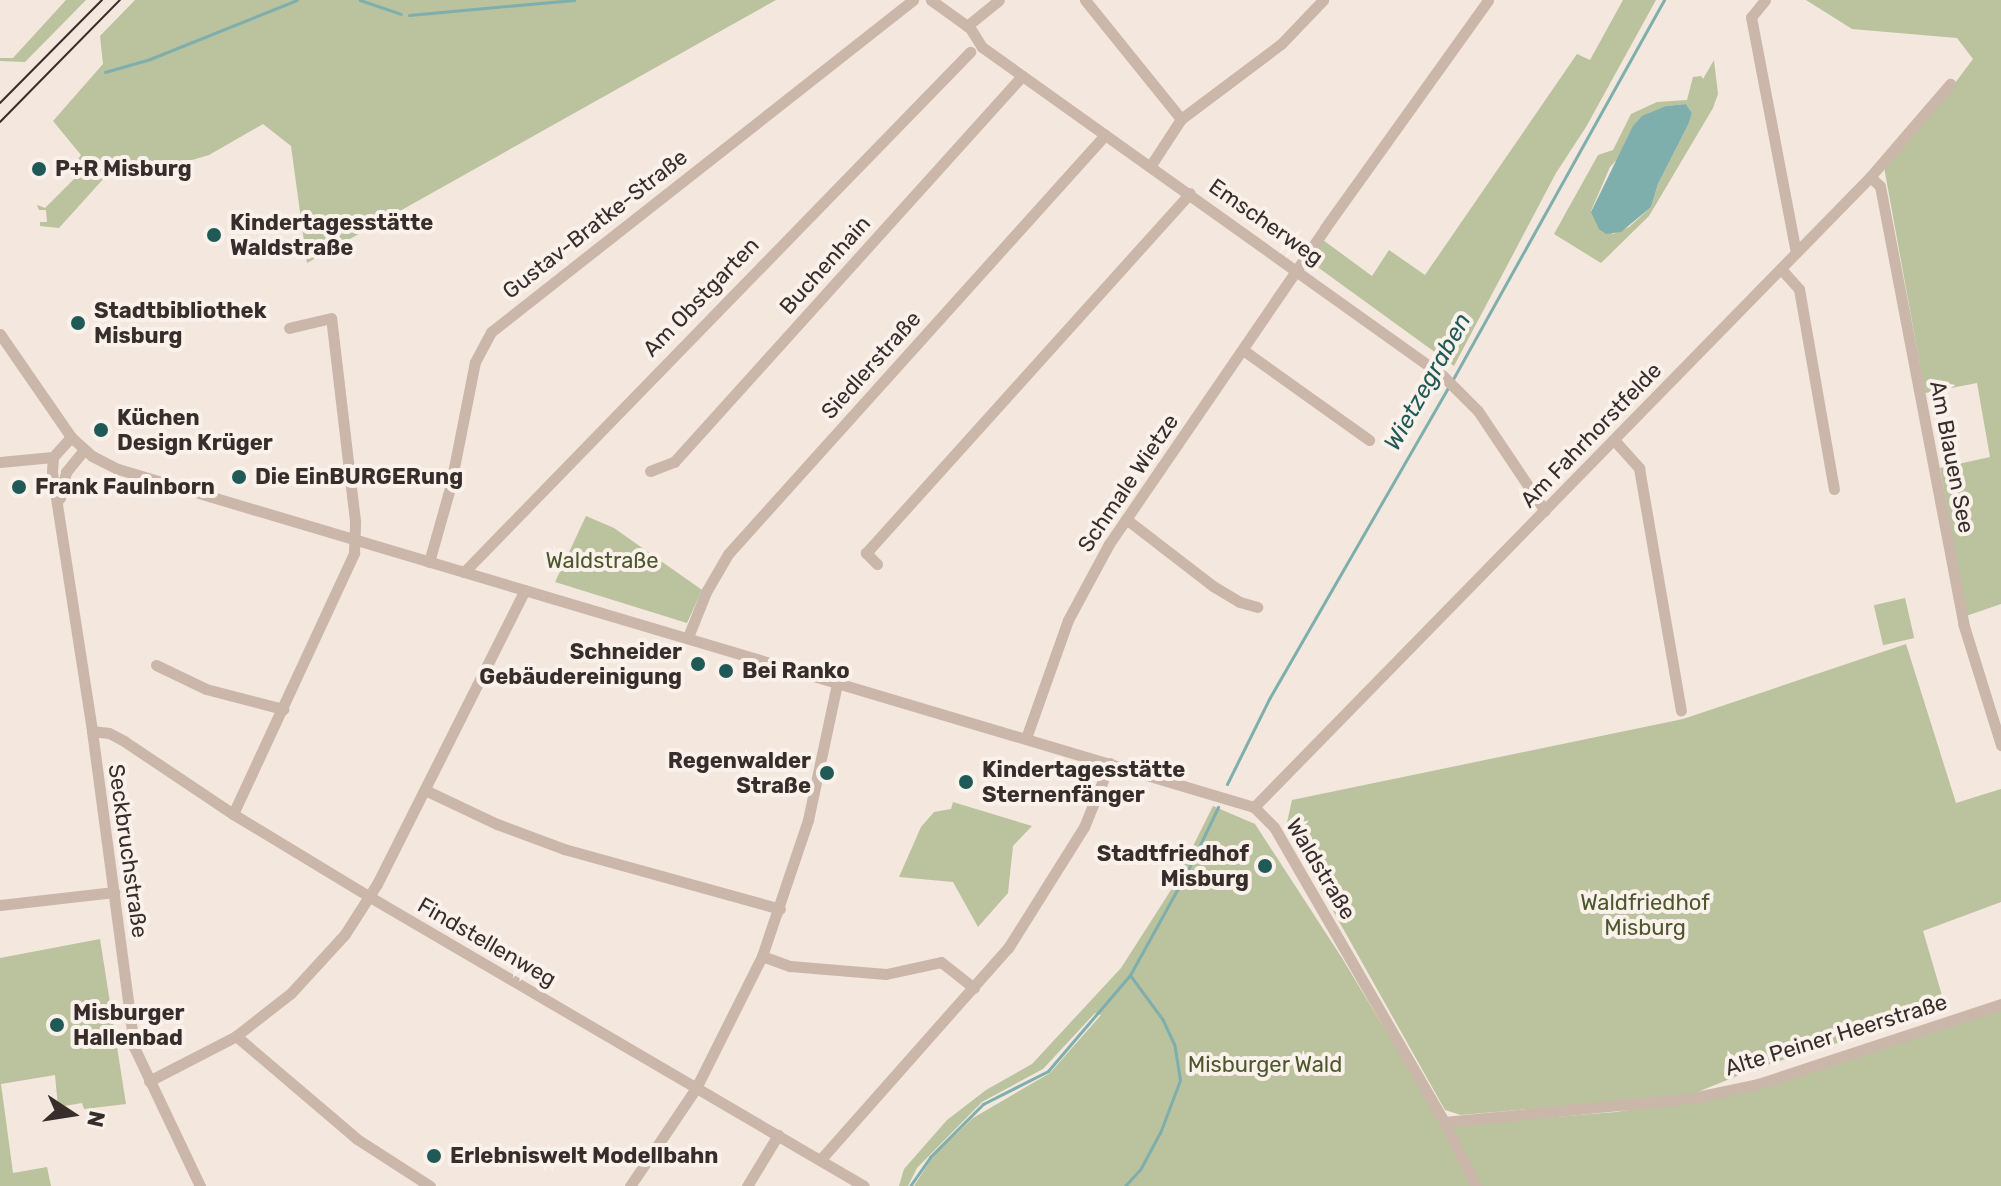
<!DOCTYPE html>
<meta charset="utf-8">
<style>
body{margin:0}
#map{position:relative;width:2001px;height:1186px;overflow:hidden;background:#f3e7de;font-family:Rubik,sans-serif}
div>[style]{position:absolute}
.green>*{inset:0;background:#bac29e;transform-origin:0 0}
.water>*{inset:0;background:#7eafac}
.stream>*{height:3px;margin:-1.5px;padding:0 1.5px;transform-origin:1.5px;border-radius:1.5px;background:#7eafac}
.minor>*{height:11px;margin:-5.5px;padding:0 5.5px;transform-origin:5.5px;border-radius:5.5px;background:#cbb6aa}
.tram>*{height:2px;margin:-1px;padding:0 1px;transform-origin:1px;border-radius:1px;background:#382d2a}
.dots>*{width:22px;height:22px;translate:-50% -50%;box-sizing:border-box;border:4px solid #faf1eb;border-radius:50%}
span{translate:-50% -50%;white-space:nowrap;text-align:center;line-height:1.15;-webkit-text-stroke:8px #faf1eb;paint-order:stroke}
.poi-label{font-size:22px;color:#382d2a;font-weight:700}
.left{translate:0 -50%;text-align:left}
.right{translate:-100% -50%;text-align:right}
.street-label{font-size:22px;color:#382d2a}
.park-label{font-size:22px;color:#4c572d}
.water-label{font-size:24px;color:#1f5a57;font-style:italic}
.north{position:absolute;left:32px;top:1074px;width:80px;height:80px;-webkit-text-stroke:6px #faf1eb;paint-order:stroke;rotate:102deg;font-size:22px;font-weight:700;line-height:32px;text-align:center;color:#382d2a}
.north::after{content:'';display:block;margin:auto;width:28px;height:36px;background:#382d2a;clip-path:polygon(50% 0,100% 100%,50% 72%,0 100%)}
</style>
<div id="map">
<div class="green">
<div style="clip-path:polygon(66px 0,86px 0,25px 62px,0 61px,0 58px,13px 58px)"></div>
<div style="clip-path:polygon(135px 0,776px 0,307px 263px,291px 146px,263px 124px,209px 155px,185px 162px,114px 167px,59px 228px,40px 226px,40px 222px,47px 222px,46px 210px,39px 210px,37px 205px,45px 208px,78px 175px,72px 168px,81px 155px,53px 121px,103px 64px,100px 36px)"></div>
<div style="clip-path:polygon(1623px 0,1656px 0,1586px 127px,1556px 173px,1454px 366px,1312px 263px,1311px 256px,1323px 240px,1372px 276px,1389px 250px,1425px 275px,1577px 54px,1590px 60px)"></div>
<div style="clip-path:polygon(1806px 0,2001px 0,2001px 604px,1966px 616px,1940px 468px,1990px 457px,1977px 383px,1925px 393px,1884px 167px,1937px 107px,1973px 59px,1957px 38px,1852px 29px)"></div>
<div style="clip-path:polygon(evenodd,1714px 60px,1718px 94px,1713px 108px,1649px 216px,1601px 263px,1554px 234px,1598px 155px,1613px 150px,1631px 114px,1657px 102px,1687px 100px,1693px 77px,1701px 76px,1703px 79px,1714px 60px,1686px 104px,1692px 113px,1689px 123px,1658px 184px,1651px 207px,1629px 227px,1613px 234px,1591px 211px,1610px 167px,1666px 106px,1686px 104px)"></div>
<div style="clip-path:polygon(586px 516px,614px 528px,702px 590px,687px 623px,555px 582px)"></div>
<div style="left:1905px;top:598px;width:41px;height:32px;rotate:77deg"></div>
<div style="clip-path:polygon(1906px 644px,1956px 803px,2001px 789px,2001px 902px,1923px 931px,1946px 1009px,1757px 1068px,1690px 1095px,1461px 1115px,1445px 1110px,1286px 827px,1292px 800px,1683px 719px)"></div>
<div style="clip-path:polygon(953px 802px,1032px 826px,1013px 846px,1008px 893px,978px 927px,953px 882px,899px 877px,921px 827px,934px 812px,951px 809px)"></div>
<div style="clip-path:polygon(1213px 806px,1255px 824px,1342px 958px,1443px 1126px,1616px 1112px,1758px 1089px,2001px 1009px,2001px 1186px,914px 1186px,934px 1155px,973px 1118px,1050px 1073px,1101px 1015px,1095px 1013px,1043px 1069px,982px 1102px,917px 1168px,908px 1186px,899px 1186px,904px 1169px,947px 1120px,986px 1090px,1032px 1064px,1121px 968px,1171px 890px)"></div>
<div style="clip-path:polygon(100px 939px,126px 1104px,84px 1109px,82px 1103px,58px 1107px,55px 1075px,1px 1084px,13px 1173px,47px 1167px,51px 1186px,0 1186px,0 958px)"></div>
</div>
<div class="water">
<div style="clip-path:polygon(1686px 104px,1692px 113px,1689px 123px,1658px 184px,1651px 207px,1621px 232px,1606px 234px,1599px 229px,1591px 212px,1633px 126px,1642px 116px,1666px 106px)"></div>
</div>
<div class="stream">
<div style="left:360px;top:0;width:43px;rotate:18.9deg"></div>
<div style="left:409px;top:15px;width:166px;rotate:-5.2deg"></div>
<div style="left:105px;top:72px;width:47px;rotate:-16.1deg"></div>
<div style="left:150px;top:59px;width:158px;rotate:-21.9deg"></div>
<div style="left:1453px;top:379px;width:434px;rotate:-60.9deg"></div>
<div style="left:1227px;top:784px;width:95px;rotate:-63.7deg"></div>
<div style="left:1269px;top:699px;width:361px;rotate:-60.1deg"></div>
<div style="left:910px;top:1186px;width:35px;rotate:-55deg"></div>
<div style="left:930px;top:1157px;width:75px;rotate:-45deg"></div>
<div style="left:983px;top:1104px;width:73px;rotate:-26.9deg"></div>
<div style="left:1048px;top:1071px;width:126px;rotate:-49.5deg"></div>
<div style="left:1130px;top:975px;width:120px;rotate:-61.1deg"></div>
<div style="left:1188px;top:870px;width:70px;rotate:-64.5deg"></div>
<div style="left:1125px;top:1186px;width:24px;rotate:-48deg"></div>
<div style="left:1141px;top:1168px;width:40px;rotate:-62deg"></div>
<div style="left:1160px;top:1133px;width:57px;rotate:-69.3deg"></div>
<div style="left:1180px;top:1080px;width:36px;rotate:-99deg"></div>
<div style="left:1174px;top:1044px;width:26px;rotate:-115deg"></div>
<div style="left:1163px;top:1020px;width:56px;rotate:-126.3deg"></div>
</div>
<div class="minor">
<div style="left:931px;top:0;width:48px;rotate:35.7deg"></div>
<div style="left:970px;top:28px;width:22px;rotate:58deg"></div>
<div style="left:982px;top:47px;width:566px;rotate:35.51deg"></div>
<div style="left:1443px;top:376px;width:49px;rotate:45deg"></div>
<div style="left:1478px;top:411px;width:120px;rotate:56.2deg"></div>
<div style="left:1085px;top:0;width:153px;rotate:51.1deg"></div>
<div style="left:1765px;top:0;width:22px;rotate:129deg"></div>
<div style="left:1751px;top:17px;width:240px;rotate:79.2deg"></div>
<div style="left:967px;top:26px;width:41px;rotate:-39.1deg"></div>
<div style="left:1151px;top:165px;width:55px;rotate:-56.9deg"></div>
<div style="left:1181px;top:119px;width:125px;rotate:-36.9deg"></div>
<div style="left:1281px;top:44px;width:61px;rotate:-46.3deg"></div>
<div style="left:1870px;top:177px;width:13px;rotate:42deg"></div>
<div style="left:1880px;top:186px;width:445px;rotate:79.2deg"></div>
<div style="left:1963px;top:623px;width:128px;rotate:72.7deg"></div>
<div style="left:1781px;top:269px;width:27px;rotate:48deg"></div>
<div style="left:1799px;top:289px;width:203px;rotate:80.1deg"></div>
<div style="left:0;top:334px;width:125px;rotate:55.4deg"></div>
<div style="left:71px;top:437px;width:28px;rotate:42deg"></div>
<div style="left:92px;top:456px;width:29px;rotate:27deg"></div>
<div style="left:118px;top:469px;width:1185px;rotate:16.57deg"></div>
<div style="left:1254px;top:807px;width:28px;rotate:45deg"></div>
<div style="left:1274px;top:827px;width:340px;rotate:60deg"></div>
<div style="left:1444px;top:1122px;width:72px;rotate:63.4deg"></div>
<div style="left:1243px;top:350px;width:155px;rotate:35.5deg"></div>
<div style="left:71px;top:437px;width:27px;rotate:132deg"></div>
<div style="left:53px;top:457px;width:15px;rotate:94deg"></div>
<div style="left:52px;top:472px;width:262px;rotate:81.2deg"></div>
<div style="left:92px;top:731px;width:319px;rotate:82.4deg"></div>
<div style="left:134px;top:1047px;width:154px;rotate:64.6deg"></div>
<div style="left:1614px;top:440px;width:38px;rotate:48deg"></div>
<div style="left:1639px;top:468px;width:246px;rotate:80.2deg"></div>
<div style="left:0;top:462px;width:53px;rotate:-5.4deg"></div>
<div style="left:650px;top:471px;width:26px;rotate:-21deg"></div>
<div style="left:674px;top:462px;width:520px;rotate:-47.96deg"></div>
<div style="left:60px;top:498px;width:27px;rotate:-77deg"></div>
<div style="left:66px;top:472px;width:28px;rotate:-51deg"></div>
<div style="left:1126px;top:519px;width:110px;rotate:37.6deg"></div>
<div style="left:1213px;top:586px;width:31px;rotate:31deg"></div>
<div style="left:1240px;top:602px;width:18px;rotate:16deg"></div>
<div style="left:429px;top:562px;width:77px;rotate:-74.2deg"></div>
<div style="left:450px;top:488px;width:128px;rotate:-78.8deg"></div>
<div style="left:475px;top:362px;width:34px;rotate:-62deg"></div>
<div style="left:491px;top:332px;width:537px;rotate:-38.19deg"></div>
<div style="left:877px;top:564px;width:16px;rotate:-135deg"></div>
<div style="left:866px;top:553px;width:484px;rotate:-48deg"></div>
<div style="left:464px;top:572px;width:726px;rotate:-45.78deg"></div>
<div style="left:688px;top:637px;width:48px;rotate:-68.2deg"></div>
<div style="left:706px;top:592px;width:44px;rotate:-59.9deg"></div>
<div style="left:728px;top:554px;width:564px;rotate:-48.02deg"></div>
<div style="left:156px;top:665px;width:55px;rotate:25.6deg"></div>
<div style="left:206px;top:689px;width:80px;rotate:14.6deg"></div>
<div style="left:92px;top:731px;width:17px;rotate:7deg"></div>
<div style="left:109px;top:733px;width:17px;rotate:28deg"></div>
<div style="left:124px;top:741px;width:131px;rotate:33.8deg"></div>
<div style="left:233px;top:814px;width:160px;rotate:31.2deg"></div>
<div style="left:370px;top:897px;width:572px;rotate:30.33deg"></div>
<div style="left:1026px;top:738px;width:125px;rotate:-70.4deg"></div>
<div style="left:1068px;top:620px;width:86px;rotate:-61.7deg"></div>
<div style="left:1109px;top:544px;width:383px;rotate:-55.6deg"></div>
<div style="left:1325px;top:228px;width:280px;rotate:-54.4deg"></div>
<div style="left:425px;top:790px;width:80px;rotate:25.3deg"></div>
<div style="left:497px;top:824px;width:72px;rotate:20.5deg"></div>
<div style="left:564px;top:849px;width:224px;rotate:15.5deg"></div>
<div style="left:1254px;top:807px;width:881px;rotate:-45.64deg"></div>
<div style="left:1870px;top:177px;width:123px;rotate:-49.3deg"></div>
<div style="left:233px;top:814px;width:288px;rotate:-65.1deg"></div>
<div style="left:354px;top:553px;width:32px;rotate:-88deg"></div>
<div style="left:355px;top:521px;width:204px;rotate:-96.7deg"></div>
<div style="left:331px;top:318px;width:43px;rotate:166.6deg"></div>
<div style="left:0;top:905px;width:115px;rotate:-6.5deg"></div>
<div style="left:762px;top:956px;width:30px;rotate:20deg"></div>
<div style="left:790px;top:966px;width:96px;rotate:4.8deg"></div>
<div style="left:886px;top:974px;width:56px;rotate:-12.3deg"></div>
<div style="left:941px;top:962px;width:42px;rotate:38.2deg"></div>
<div style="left:236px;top:1036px;width:159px;rotate:40.4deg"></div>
<div style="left:357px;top:1139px;width:87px;rotate:32.8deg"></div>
<div style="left:149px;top:1081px;width:98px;rotate:-27.3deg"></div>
<div style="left:236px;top:1036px;width:70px;rotate:-38deg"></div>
<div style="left:291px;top:993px;width:80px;rotate:-47.5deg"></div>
<div style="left:345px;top:934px;width:59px;rotate:-57.4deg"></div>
<div style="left:377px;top:884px;width:329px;rotate:-63.3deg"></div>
<div style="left:1444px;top:1122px;width:249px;rotate:-5.5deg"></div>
<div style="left:1692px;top:1098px;width:67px;rotate:-12deg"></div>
<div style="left:1758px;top:1084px;width:256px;rotate:-18.2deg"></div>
<div style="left:821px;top:1159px;width:282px;rotate:-48.5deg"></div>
<div style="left:1008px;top:948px;width:143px;rotate:-57.9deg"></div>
<div style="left:1084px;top:827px;width:69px;rotate:-67.9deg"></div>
<div style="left:630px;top:1186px;width:118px;rotate:-56deg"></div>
<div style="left:696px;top:1088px;width:148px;rotate:-63.4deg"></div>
<div style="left:762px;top:956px;width:144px;rotate:-71.3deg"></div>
<div style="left:808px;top:820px;width:140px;rotate:-78deg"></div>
<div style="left:747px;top:1186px;width:60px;rotate:-58.7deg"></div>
</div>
<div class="tram">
<div style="left:0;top:103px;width:145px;rotate:-45.3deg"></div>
<div style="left:0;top:122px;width:171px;rotate:-45.5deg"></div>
</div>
<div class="dots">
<div style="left:39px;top:169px;background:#1f5a57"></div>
<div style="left:214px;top:235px;background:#1f5a57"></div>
<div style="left:78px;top:323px;background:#1f5a57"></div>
<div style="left:101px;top:430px;background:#1f5a57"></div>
<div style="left:239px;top:477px;background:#1f5a57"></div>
<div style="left:19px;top:487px;background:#1f5a57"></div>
<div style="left:698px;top:664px;background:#1f5a57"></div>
<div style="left:726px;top:671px;background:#1f5a57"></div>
<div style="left:827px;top:773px;background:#1f5a57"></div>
<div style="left:966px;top:782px;background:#1f5a57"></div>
<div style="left:1265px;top:866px;background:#1f5a57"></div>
<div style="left:57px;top:1025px;background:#1f5a57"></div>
<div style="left:434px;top:1156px;background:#1f5a57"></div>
</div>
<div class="poi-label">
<span class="left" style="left:55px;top:169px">P+R Misburg</span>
<span class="left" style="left:230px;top:235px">Kindertagesstätte<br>Waldstraße</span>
<span class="left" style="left:94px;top:323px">Stadtbibliothek<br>Misburg</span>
<span class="left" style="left:117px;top:430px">Küchen<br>Design Krüger</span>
<span class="left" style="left:255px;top:477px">Die EinBURGERung</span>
<span class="left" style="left:35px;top:487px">Frank Faulnborn</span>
<span class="right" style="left:682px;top:664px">Schneider<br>Gebäudereinigung</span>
<span class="left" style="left:742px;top:671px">Bei Ranko</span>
<span class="right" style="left:811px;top:773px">Regenwalder<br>Straße</span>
<span class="left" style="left:982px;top:782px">Kindertagesstätte<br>Sternenfänger</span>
<span class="right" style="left:1249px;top:866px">Stadtfriedhof<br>Misburg</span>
<span class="left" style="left:73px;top:1025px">Misburger<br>Hallenbad</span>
<span class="left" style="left:450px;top:1156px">Erlebniswelt Modellbahn</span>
</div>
<div class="street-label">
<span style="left:1266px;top:222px;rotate:35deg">Emscherweg</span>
<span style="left:595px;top:224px;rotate:-38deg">Gustav-Bratke-Straße</span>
<span style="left:825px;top:265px;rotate:-48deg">Buchenhain</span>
<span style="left:701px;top:297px;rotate:-46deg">Am Obstgarten</span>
<span style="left:871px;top:365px;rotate:-48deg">Siedlerstraße</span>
<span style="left:1591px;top:435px;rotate:-46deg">Am Fahrhorstfelde</span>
<span style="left:1952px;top:457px;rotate:79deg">Am Blauen See</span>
<span style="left:1128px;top:483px;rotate:-56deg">Schmale Wietze</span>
<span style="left:128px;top:851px;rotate:82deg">Seckbruchstraße</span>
<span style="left:1321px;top:869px;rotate:59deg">Waldstraße</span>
<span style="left:487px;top:942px;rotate:30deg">Findstellenweg</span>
<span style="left:1836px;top:1035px;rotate:-17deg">Alte Peiner Heerstraße</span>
</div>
<div class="park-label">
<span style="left:602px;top:561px">Waldstraße</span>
<span style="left:1645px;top:915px">Waldfriedhof<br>Misburg</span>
<span style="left:1265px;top:1065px">Misburger Wald</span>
</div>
<div class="water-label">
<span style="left:1428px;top:382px;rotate:-61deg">Wietzegraben</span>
</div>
<div class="north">N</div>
</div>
